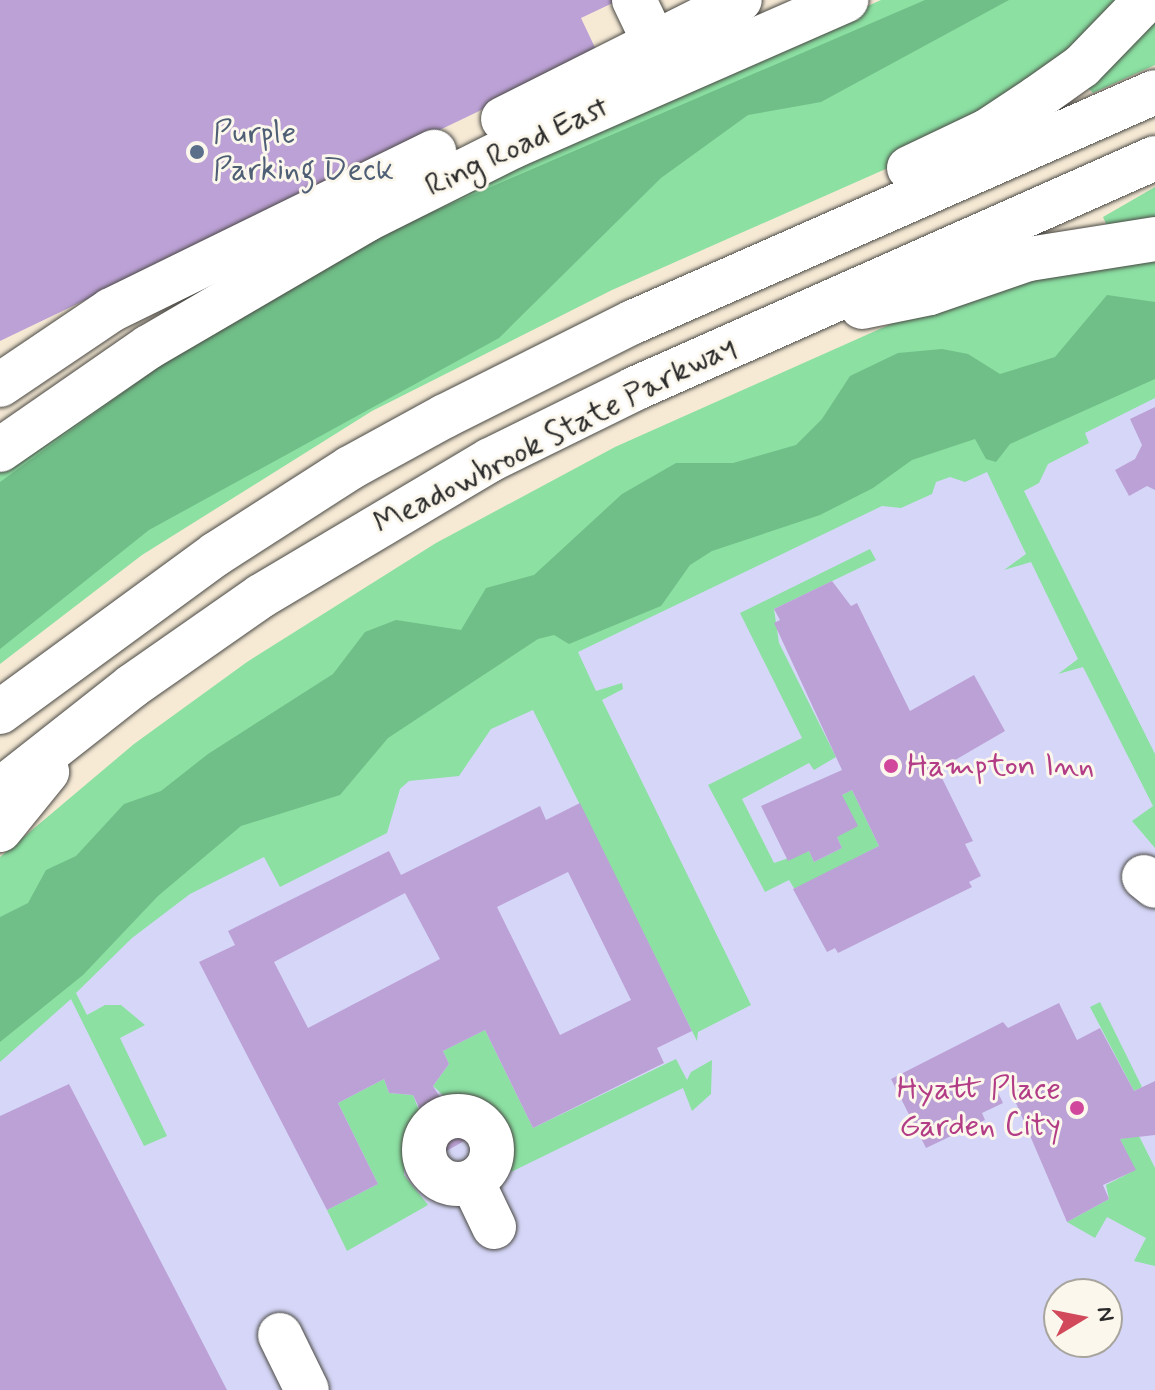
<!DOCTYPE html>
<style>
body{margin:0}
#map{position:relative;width:1155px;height:1390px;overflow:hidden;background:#f6ead5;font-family:Mynerve,sans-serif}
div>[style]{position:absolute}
.built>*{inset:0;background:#d6d7f8}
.green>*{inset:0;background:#8be0a2}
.forest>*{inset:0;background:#70be88}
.building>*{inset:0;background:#bca1d6}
.roads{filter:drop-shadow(0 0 2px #494844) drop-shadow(0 0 2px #494844)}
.minor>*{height:44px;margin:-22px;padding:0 22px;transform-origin:22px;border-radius:22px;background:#fff}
.minor>.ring{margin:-22px;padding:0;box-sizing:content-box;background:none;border:44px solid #fff;border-radius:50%}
.highway>*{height:44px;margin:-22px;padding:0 22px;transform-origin:22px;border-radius:22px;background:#fff}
.dots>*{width:22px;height:22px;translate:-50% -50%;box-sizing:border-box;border:4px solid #fbf7ec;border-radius:50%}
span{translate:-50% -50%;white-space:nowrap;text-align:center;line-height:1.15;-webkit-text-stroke:6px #fbf7ec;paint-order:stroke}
.service-label{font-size:32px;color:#4e5e75}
.left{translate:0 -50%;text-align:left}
.street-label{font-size:32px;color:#2b2b2b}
.hotel-label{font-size:32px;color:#b23c85}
.right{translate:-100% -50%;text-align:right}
.north{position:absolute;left:1043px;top:1278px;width:80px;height:80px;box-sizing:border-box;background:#fbf7ec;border:2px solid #a8a59f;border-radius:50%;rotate:80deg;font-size:22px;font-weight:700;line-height:32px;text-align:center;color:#2b2b2b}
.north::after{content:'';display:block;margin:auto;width:28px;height:36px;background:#d1495b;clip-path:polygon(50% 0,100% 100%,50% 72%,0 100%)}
</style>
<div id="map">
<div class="built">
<div style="clip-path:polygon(evenodd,1155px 371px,1155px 1390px,0 1390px,0 1040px,56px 977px,555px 644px,1155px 371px,1059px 1294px,1107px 1294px,1107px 1342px,1059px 1342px,1059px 1294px)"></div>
</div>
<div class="green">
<div style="clip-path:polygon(881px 0,1128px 0,1087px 46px,924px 152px,612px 290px,372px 411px,142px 555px,0 664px,0 469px,192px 337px,413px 210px)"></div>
<div style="clip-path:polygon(1155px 13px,1155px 65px,1093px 93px,1087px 87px)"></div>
<div style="clip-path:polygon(1155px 187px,1155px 224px,1109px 230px,1103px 217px)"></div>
<div style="clip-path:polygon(1155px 251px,1155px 398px,1085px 433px,1089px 443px,1048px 464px,1039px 483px,1024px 491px,1155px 754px,1155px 848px,1132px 821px,1153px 806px,1083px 667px,1058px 674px,1078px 659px,1031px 562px,1004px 570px,1026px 554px,987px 472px,965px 482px,950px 477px,936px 482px,932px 494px,901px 508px,882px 506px,578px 652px,596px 691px,622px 683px,623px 689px,602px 700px,751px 1005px,698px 1032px,697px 1041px,533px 710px,491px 729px,459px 776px,409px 781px,400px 789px,387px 833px,280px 887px,264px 857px,190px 894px,132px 938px,76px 993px,87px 1015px,105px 1005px,121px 1005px,145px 1025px,120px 1038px,167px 1136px,144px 1146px,71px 999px,0 1062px,0 857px,134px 744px,247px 662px,436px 543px,615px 447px,956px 295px)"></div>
<div style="clip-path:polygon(870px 549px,876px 560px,774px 609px,779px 643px,836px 757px,814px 770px,809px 763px,742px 799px,774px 863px,809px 851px,814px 862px,842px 848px,837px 837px,842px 795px,852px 790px,879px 846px,795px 890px,789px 880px,765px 892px,708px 785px,802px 738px,740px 613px)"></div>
<div style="clip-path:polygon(1100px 1002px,1142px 1087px,1134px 1091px,1090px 1007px)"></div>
<div style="clip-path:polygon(485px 1030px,533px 1128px,676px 1059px,687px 1080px,691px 1072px,712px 1060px,711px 1094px,692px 1111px,683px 1088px,511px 1172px,510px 1138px,494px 1113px,484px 1104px,443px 1095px,433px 1086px,449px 1064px,443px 1051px)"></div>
<div style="clip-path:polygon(384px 1079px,389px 1093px,413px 1095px,422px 1118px,405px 1139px,404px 1175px,428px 1205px,347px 1251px,327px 1210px,378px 1184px,338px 1103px)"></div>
<div style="clip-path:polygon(1139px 1136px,1155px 1168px,1155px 1266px,1134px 1261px,1146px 1238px,1107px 1217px,1095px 1238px,1067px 1222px,1109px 1199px,1106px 1185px,1135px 1170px,1120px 1139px)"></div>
</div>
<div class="forest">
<div style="clip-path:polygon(925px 0,1009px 0,821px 102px,748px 115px,661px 178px,499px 338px,149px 530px,0 649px,0 482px,168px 360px,400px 226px)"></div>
<div style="clip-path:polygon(1107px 295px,1155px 302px,1155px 379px,1010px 444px,996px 462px,986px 459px,975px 439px,912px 460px,873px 488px,820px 515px,712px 551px,690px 565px,661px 606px,569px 644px,554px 635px,538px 639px,388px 738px,340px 795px,241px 826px,158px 896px,83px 975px,0 1042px,0 917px,28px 903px,46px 870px,76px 856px,124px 804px,161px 791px,208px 754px,333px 674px,365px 632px,396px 620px,461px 630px,486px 588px,534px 575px,622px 494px,676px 463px,733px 463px,796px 445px,822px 419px,850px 376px,898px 353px,942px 349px,968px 354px,1000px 374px,1055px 357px)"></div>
</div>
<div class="building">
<div style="clip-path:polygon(0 0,619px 0,581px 18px,598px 54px,0 341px)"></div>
<div style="clip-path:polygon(1155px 407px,1155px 490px,1147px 486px,1129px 496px,1115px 470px,1135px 459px,1142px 445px,1130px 419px)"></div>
<div style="clip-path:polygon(832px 581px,851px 606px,857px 603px,910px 711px,974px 675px,1005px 731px,938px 770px,973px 841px,965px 844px,981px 876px,969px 882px,972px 887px,838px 953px,835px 948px,827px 952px,793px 889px,879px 846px,852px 790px,842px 795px,858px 826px,837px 837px,842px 848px,814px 862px,809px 851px,788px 861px,761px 806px,842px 770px,774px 623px,780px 620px,774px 609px)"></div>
<div style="clip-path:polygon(evenodd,580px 803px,692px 1031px,657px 1048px,664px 1063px,533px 1128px,485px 1030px,443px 1051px,449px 1064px,433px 1086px,466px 1140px,441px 1154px,413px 1095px,389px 1093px,384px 1079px,338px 1103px,378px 1184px,327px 1210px,199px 962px,235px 945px,228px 931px,389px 851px,401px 875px,540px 806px,546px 820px,580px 803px,568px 872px,631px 1000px,560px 1035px,497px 907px,568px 872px,580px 803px,405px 893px,440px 959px,308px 1028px,274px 962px,405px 893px)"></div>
<div style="clip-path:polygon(1059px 1003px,1077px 1040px,1100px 1028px,1134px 1091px,1155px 1081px,1155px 1135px,1120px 1139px,1136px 1170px,1103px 1185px,1109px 1199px,1067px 1222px,1004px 1075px,992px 1080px,1003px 1103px,982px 1113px,985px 1120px,926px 1148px,891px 1079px,1003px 1022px,1008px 1028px)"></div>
<div style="clip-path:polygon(69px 1084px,190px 1318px,227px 1390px,0 1390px,0 1116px)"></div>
</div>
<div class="roads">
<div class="minor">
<div style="left:634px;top:0;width:51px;rotate:64.4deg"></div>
<div style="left:503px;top:119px;width:265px;rotate:-26.7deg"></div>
<div style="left:0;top:385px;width:134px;rotate:-34deg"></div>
<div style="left:111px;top:310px;width:360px;rotate:-26.1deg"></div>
<div style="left:0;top:450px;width:181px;rotate:-34.7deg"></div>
<div style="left:149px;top:347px;width:251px;rotate:-30.3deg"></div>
<div style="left:366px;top:220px;width:165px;rotate:-26.6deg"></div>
<div style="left:514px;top:146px;width:363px;rotate:-23.7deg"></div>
<div style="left:1144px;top:877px;width:14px;rotate:39deg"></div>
<div class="ring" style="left:424px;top:1116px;width:24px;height:24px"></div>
<div style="left:472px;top:1181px;width:51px;rotate:64.4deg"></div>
<div style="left:280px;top:1335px;width:61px;rotate:63.9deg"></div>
</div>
<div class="highway">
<div style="left:909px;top:168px;width:86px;rotate:-25.4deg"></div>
<div style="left:987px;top:131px;width:60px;rotate:-33.4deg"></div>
<div style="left:1037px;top:98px;width:55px;rotate:-35.4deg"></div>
<div style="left:1082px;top:66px;width:92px;rotate:-45.9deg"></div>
<div style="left:862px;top:307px;width:69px;rotate:-11.6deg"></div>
<div style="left:930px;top:293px;width:105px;rotate:-19deg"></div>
<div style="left:1029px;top:259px;width:128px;rotate:-9deg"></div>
<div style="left:0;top:712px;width:268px;rotate:-36.2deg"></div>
<div style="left:216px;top:554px;width:159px;rotate:-32.7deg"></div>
<div style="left:350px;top:468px;width:108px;rotate:-28.7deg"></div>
<div style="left:445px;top:416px;width:210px;rotate:-26.6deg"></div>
<div style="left:633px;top:322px;width:570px;rotate:-23.78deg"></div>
<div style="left:0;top:790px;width:168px;rotate:-38.2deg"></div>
<div style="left:132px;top:686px;width:157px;rotate:-34.9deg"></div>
<div style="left:261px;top:596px;width:266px;rotate:-30.7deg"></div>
<div style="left:490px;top:460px;width:161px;rotate:-26.2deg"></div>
<div style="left:634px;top:389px;width:570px;rotate:-23.91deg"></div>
<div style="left:0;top:830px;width:75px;rotate:-51deg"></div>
</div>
</div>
<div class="dots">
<div style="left:197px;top:152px;background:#5c6f8a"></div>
<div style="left:891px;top:766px;background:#d1479c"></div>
<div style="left:1077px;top:1108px;background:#d1479c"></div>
</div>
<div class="service-label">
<span class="left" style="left:213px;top:152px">Purple<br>Parking Deck</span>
</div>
<div class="street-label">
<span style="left:517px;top:147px;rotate:-25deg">Ring Road East</span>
<span style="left:555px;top:435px;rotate:-27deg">Meadowbrook State Parkway</span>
</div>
<div class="hotel-label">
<span class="left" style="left:907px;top:766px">Hampton Inn</span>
<span class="right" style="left:1061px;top:1108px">Hyatt Place<br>Garden City</span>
</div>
<div class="north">N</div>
</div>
